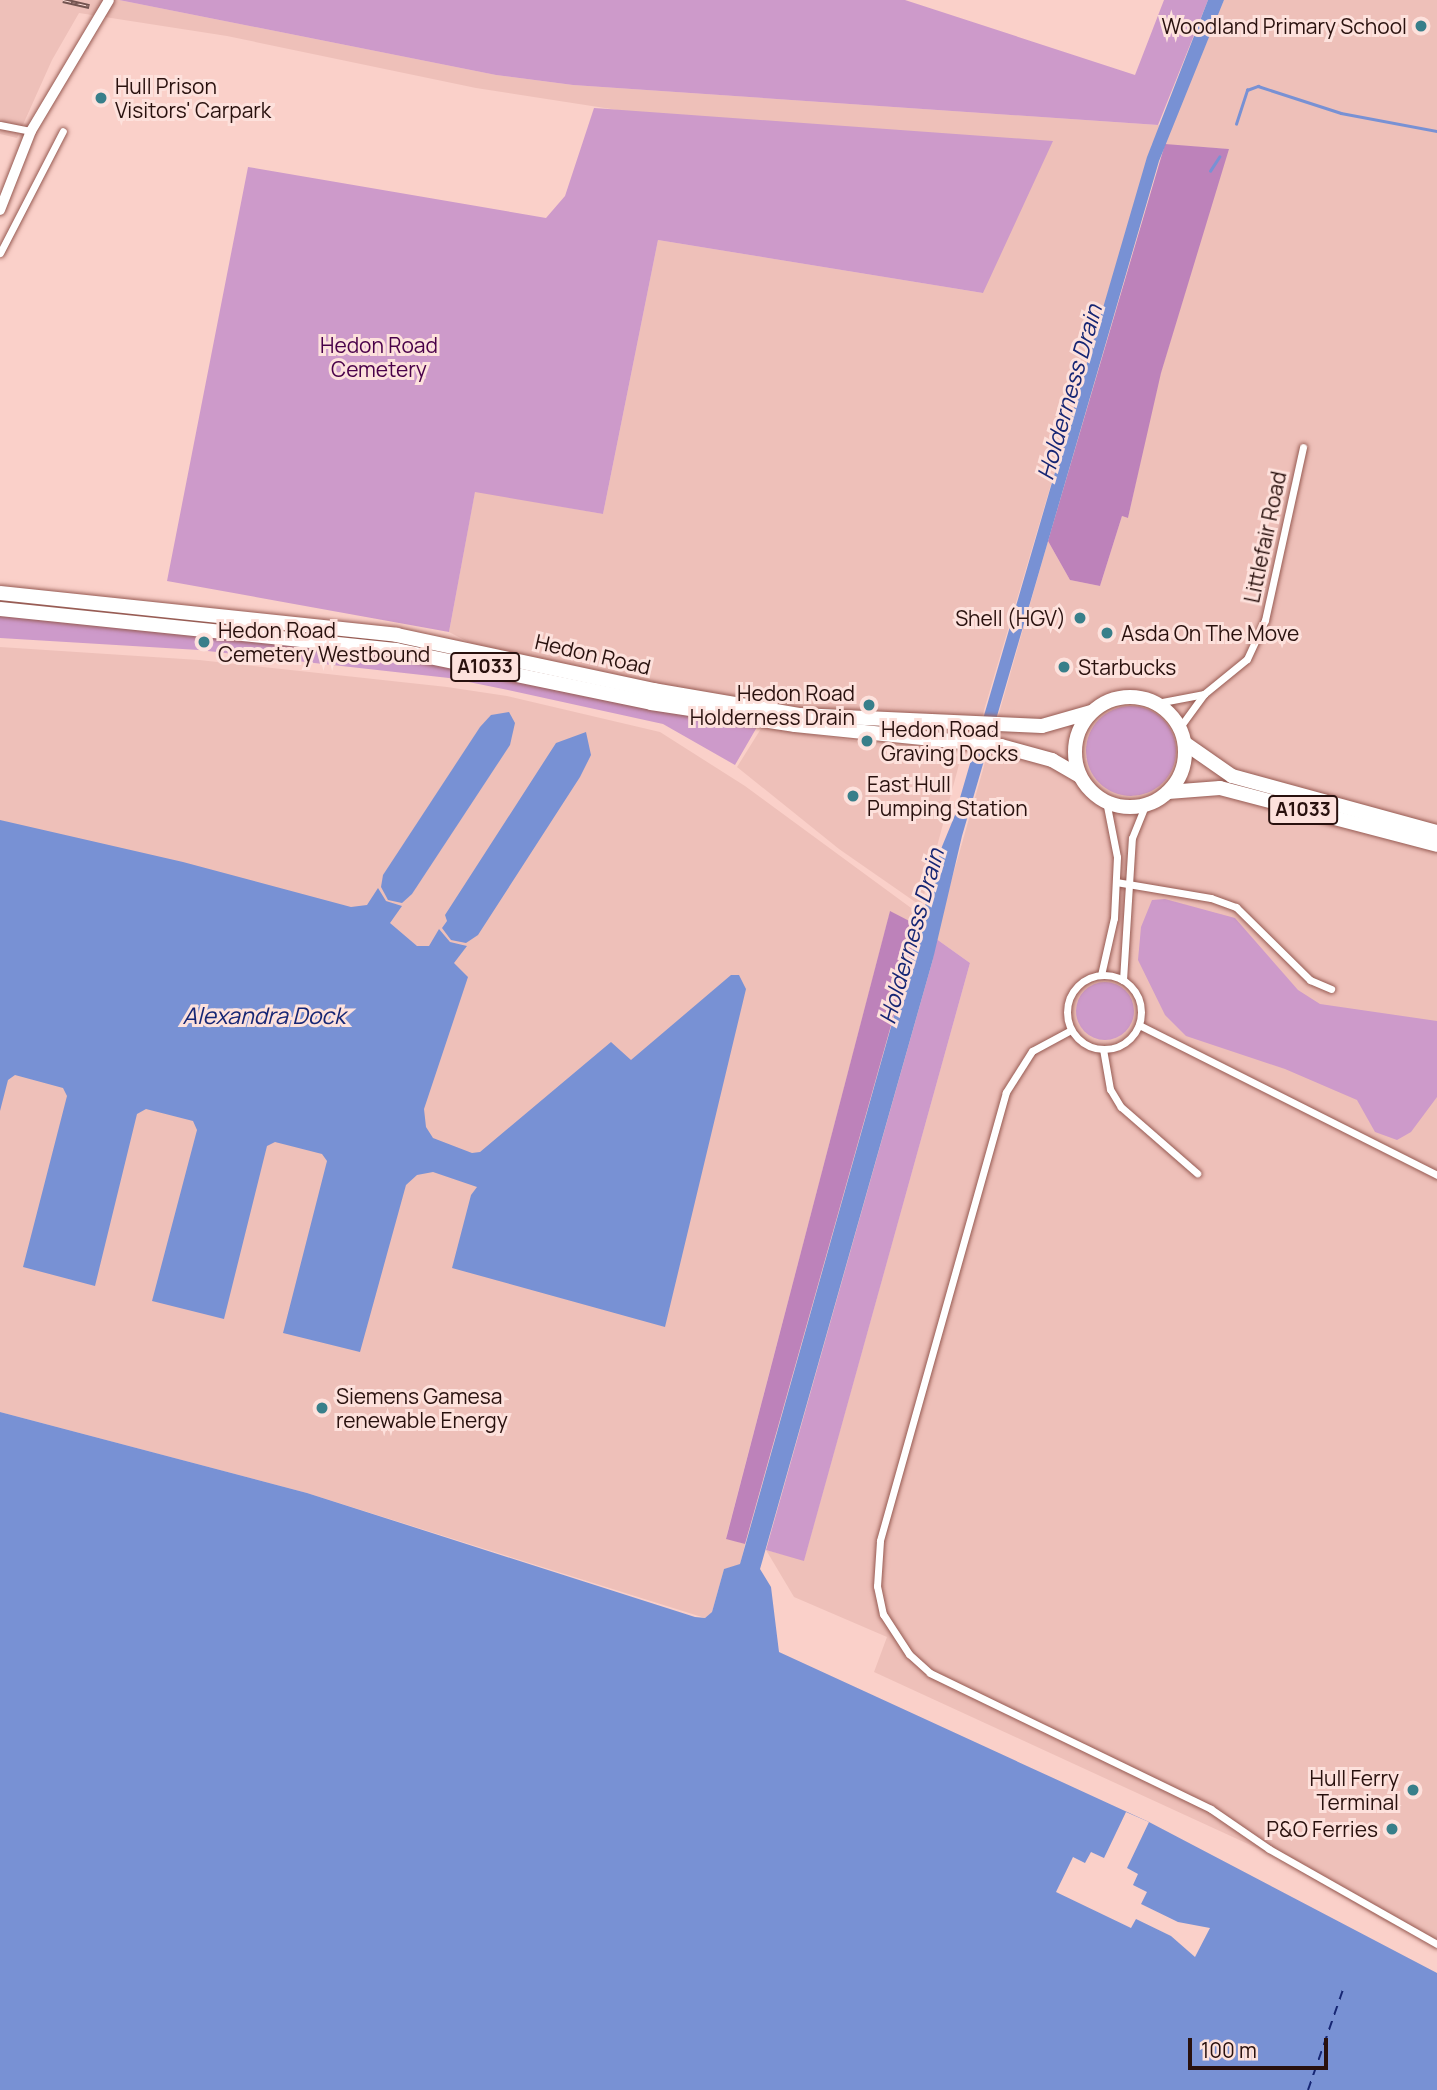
<!DOCTYPE html>
<style>
body{margin:0}
#map{position:relative;width:1437px;height:2090px;overflow:hidden;background:#fad0c9;font-family:Manrope,sans-serif}
div>[style]{position:absolute}
.built>*{inset:0;background:#eec0b9}
.green>*{inset:0;background:#cd9aca}
.round{border-radius:50%}
.forest>*{inset:0;background:#bd82ba}
.water>*{inset:0;background:#7891d4}
.pier>*{inset:0;background:#fad0c9}
.stream>*{height:2.5px;margin:-1.25px;padding:0 1.25px;transform-origin:1.25px;border-radius:1.25px;background:#7891d4}
.ferry>*{height:2px;margin-top:-1px;transform-origin:0;background:repeating-linear-gradient(90deg,#162674 0 9px,transparent 0 16px)}
.roads{filter:drop-shadow(0 0 2px #965a52) drop-shadow(0 0 2px #965a52)}
.street>*{height:7px;margin:-3.5px;padding:0 3.5px;transform-origin:3.5px;border-radius:3.5px;background:#fff}
.street>.ring{margin:-3.5px;padding:0;box-sizing:content-box;background:none;border:7px solid #fff;border-radius:50%}
.secondary>*{height:10px;margin:-5px;padding:0 5px;transform-origin:5px;border-radius:5px;background:#fff}
.highway>*{height:14px;margin:-7px;padding:0 7px;transform-origin:7px;border-radius:7px;background:#fff}
.highway>.ring{margin:-7px;padding:0;box-sizing:content-box;background:none;border:14px solid #fff;border-radius:50%}
.rail>*{height:5px;margin-top:-2.5px;transform-origin:0;background:repeating-linear-gradient(90deg,#fde1dc 0 8px,#72534f 0 16px);box-sizing:border-box;border-block:2px solid #72534f}
.dots>*{width:19px;height:19px;translate:-50% -50%;box-sizing:border-box;border:4px solid #fde1dc;border-radius:50%}
span{translate:-50% -50%;white-space:nowrap;text-align:center;line-height:1.15;-webkit-text-stroke:6px #fde1dc;paint-order:stroke}
.shield-label span{padding:2px 5px;background:#fde1dc;border:2px solid;border-radius:5px;-webkit-text-stroke-width:0}
.shield-label{font-size:19px;color:#29110e;font-weight:700}
.poi-label{font-size:21px;color:#29110e}
.right{translate:-100% -50%;text-align:right}
.left{translate:0 -50%;text-align:left}
.park-label{font-size:21px;color:#490049}
.street-label{font-size:21px;color:#29110e}
.water-label{font-size:23px;color:#162674;font-style:italic}
.scale{position:absolute;left:1188px;top:2038px;width:140px;height:32px;box-sizing:border-box;border:4px solid #29110e;border-top:0;padding-left:9px;font-size:21px;line-height:24px;white-space:nowrap;color:#29110e;-webkit-text-stroke:5px #fde1dc;paint-order:stroke}
</style>
<div id="map">
<div class="built">
<div style="clip-path:polygon(evenodd,0 0,119px 0,496px 75px,573px 85px,1172px 126px,1224px 0,1437px 0,1437px 1944px,1386px 1922px,1274px 1856px,874px 1672px,887px 1637px,794px 1597px,766px 1550px,804px 1560px,970px 963px,935px 938px,1048px 541px,1070px 580px,1100px 586px,1122px 516px,1128px 518px,1157px 385px,1228px 149px,1152px 144px,977px 734px,793px 718px,514px 666px,449px 632px,475px 491px,603px 514px,658px 240px,983px 293px,624px 111px,476px 88px,227px 36px,79px 13px,52px 60px,17px 138px,0 134px,0 0,1088px 738px,1175px 761px,1157px 788px,1132px 796px,1086px 759px,1088px 738px)"></div>
<div style="clip-path:polygon(0 647px,199px 660px,447px 687px,507px 696px,660px 732px,745px 786px,922px 916px,919px 926px,890px 912px,726px 1538px,745px 1544px,740px 1565px,724px 1569px,712px 1612px,705px 1618px,307px 1493px,0 1412px)"></div>
<div style="clip-path:polygon(762px 727px,961px 757px,921px 906px,839px 849px,737px 767px)"></div>
</div>
<div class="green">
<div style="clip-path:polygon(119px 0,905px 0,1135px 75px,1164px 0,1208px 0,1158px 125px,573px 85px,496px 75px)"></div>
<div style="clip-path:polygon(594px 108px,1053px 141px,983px 293px,658px 240px,603px 514px,475px 492px,449px 632px,167px 581px,248px 167px,546px 218px,565px 196px)"></div>
<div style="clip-path:polygon(0 613px,395px 653px,757px 727px,735px 765px,663px 724px,508px 690px,449px 678px,199px 650px,0 638px)"></div>
<div class="round" style="left:1086px;top:706px;width:90px;height:90px"></div>
<div style="clip-path:polygon(1165px 899px,1235px 918px,1298px 990px,1320px 1004px,1437px 1021px,1437px 1097px,1411px 1132px,1397px 1140px,1375px 1132px,1357px 1100px,1285px 1069px,1186px 1036px,1165px 1015px,1138px 960px,1141px 927px,1152px 900px)"></div>
<div style="clip-path:polygon(935px 938px,970px 963px,804px 1561px,766px 1550px,933px 959px)"></div>
<div class="round" style="left:1076px;top:982px;width:58px;height:58px"></div>
</div>
<div class="forest">
<div style="clip-path:polygon(1165px 144px,1229px 149px,1161px 373px,1128px 518px,1122px 516px,1100px 586px,1070px 580px,1048px 541px)"></div>
<div style="clip-path:polygon(890px 911px,919px 926px,745px 1544px,726px 1539px)"></div>
</div>
<div class="water">
<div style="clip-path:polygon(1208px 0,1224px 0,1159px 161px,962px 836px,933px 959px,760px 1569px,771px 1587px,779px 1652px,1149px 1822px,1437px 1973px,1437px 2090px,0 2090px,0 1412px,307px 1493px,695px 1617px,705px 1618px,712px 1612px,724px 1569px,740px 1564px,941px 849px,955px 815px,1147px 157px)"></div>
<div style="clip-path:polygon(509px 712px,515px 723px,510px 745px,412px 894px,402px 903px,388px 900px,381px 887px,383px 875px,480px 727px,491px 715px)"></div>
<div style="clip-path:polygon(586px 732px,591px 755px,580px 777px,478px 935px,466px 943px,451px 940px,442px 928px,447px 921px,445px 915px,556px 743px)"></div>
<div style="clip-path:polygon(0 820px,183px 862px,351px 907px,367px 905px,378px 888px,386px 901px,402px 906px,390px 923px,417px 946px,429px 946px,439px 929px,450px 942px,467px 946px,454px 963px,468px 977px,424px 1109px,426px 1127px,433px 1138px,472px 1153px,480px 1152px,611px 1042px,631px 1060px,731px 975px,739px 975px,746px 989px,665px 1327px,452px 1268px,471px 1195px,477px 1187px,433px 1172px,417px 1175px,406px 1185px,360px 1352px,283px 1333px,327px 1161px,322px 1154px,275px 1142px,267px 1146px,224px 1319px,152px 1301px,197px 1130px,193px 1121px,146px 1109px,137px 1114px,95px 1286px,23px 1267px,67px 1096px,63px 1088px,15px 1075px,8px 1080px,0 1111px)"></div>
</div>
<div class="pier">
<div style="clip-path:polygon(1126px 1812px,1149px 1822px,1127px 1868px,1138px 1874px,1133px 1885px,1147px 1892px,1141px 1904px,1178px 1922px,1210px 1928px,1195px 1957px,1171px 1936px,1136px 1919px,1131px 1928px,1056px 1892px,1073px 1857px,1085px 1863px,1091px 1852px,1104px 1858px)"></div>
</div>
<div class="stream">
<div style="left:1236px;top:124px;width:36px;rotate:-72deg"></div>
<div style="left:1247px;top:90px;width:12px;rotate:-20deg"></div>
<div style="left:1258px;top:86px;width:87px;rotate:18deg"></div>
<div style="left:1341px;top:113px;width:98px;rotate:10.6deg"></div>
<div style="left:1210px;top:171px;width:17px;rotate:-57deg"></div>
</div>
<div class="ferry">
<div style="left:1308px;top:2090px;width:112px;rotate:-70.8deg"></div>
</div>
<div class="roads">
<div class="street">
<div style="left:0;top:125px;width:32px;rotate:11deg"></div>
<div style="left:0;top:253px;width:137px;rotate:-62.7deg"></div>
<div style="left:1157px;top:703px;width:48px;rotate:-10.8deg"></div>
<div style="left:1204px;top:694px;width:55px;rotate:-39.1deg"></div>
<div style="left:1247px;top:659px;width:43px;rotate:-65.2deg"></div>
<div style="left:1265px;top:620px;width:177px;rotate:-77.6deg"></div>
<div style="left:1180px;top:727px;width:41px;rotate:-54deg"></div>
<div style="left:1116px;top:882px;width:96px;rotate:9.6deg"></div>
<div style="left:1211px;top:898px;width:27px;rotate:20deg"></div>
<div style="left:1236px;top:907px;width:104px;rotate:44.6deg"></div>
<div style="left:1310px;top:980px;width:23px;rotate:23deg"></div>
<div style="left:1101px;top:975px;width:58px;rotate:-77.2deg"></div>
<div style="left:1114px;top:918px;width:61px;rotate:-87.2deg"></div>
<div style="left:1117px;top:857px;width:57px;rotate:-101.1deg"></div>
<div class="ring" style="left:1067px;top:975px;width:67px;height:67px"></div>
<div style="left:1123px;top:980px;width:142px;rotate:-86.4deg"></div>
<div style="left:1132px;top:838px;width:35px;rotate:-68deg"></div>
<div style="left:1139px;top:1025px;width:334px;rotate:26.7deg"></div>
<div style="left:1071px;top:1030px;width:44px;rotate:151.7deg"></div>
<div style="left:1032px;top:1051px;width:49px;rotate:122.4deg"></div>
<div style="left:1006px;top:1092px;width:466px;rotate:105.7deg"></div>
<div style="left:880px;top:1541px;width:45px;rotate:93.8deg"></div>
<div style="left:877px;top:1586px;width:29px;rotate:78deg"></div>
<div style="left:883px;top:1614px;width:48px;rotate:57deg"></div>
<div style="left:909px;top:1654px;width:28px;rotate:42deg"></div>
<div style="left:930px;top:1673px;width:312px;rotate:25.8deg"></div>
<div style="left:1211px;top:1809px;width:70px;rotate:34.6deg"></div>
<div style="left:1269px;top:1849px;width:193px;rotate:29.5deg"></div>
<div style="left:1103px;top:1049px;width:41px;rotate:80.1deg"></div>
<div style="left:1110px;top:1089px;width:21px;rotate:59deg"></div>
<div style="left:1121px;top:1107px;width:101px;rotate:41deg"></div>
</div>
<div class="secondary">
<div style="left:0;top:210px;width:85px;rotate:-68.6deg"></div>
<div style="left:31px;top:131px;width:152px;rotate:-59.2deg"></div>
</div>
<div class="highway">
<div style="left:0;top:593px;width:399px;rotate:6deg"></div>
<div style="left:397px;top:635px;width:262px;rotate:12.1deg"></div>
<div style="left:653px;top:690px;width:148px;rotate:9.7deg"></div>
<div style="left:799px;top:715px;width:243px;rotate:2.6deg"></div>
<div style="left:1042px;top:726px;width:51px;rotate:-15.9deg"></div>
<div style="left:0;top:609px;width:398px;rotate:5.9deg"></div>
<div style="left:396px;top:650px;width:260px;rotate:11.7deg"></div>
<div style="left:651px;top:703px;width:146px;rotate:8.7deg"></div>
<div style="left:795px;top:725px;width:207px;rotate:5.8deg"></div>
<div style="left:1001px;top:746px;width:53px;rotate:15.4deg"></div>
<div style="left:1052px;top:760px;width:32px;rotate:30deg"></div>
<div class="ring" style="left:1075px;top:697px;width:96px;height:96px"></div>
<div style="left:1186px;top:744px;width:56px;rotate:34.8deg"></div>
<div style="left:1232px;top:776px;width:213px;rotate:15.3deg"></div>
<div style="left:1168px;top:792px;width:52px;rotate:-4.4deg"></div>
<div style="left:1220px;top:788px;width:224px;rotate:14.7deg"></div>
</div>
</div>
<div class="rail">
<div style="left:63px;top:0;width:27px;rotate:13deg"></div>
</div>
<div class="dots">
<div style="left:1421px;top:26px;background:#387f8a"></div>
<div style="left:101px;top:98px;background:#387f8a"></div>
<div style="left:1080px;top:618px;background:#387f8a"></div>
<div style="left:1107px;top:633px;background:#387f8a"></div>
<div style="left:204px;top:642px;background:#387f8a"></div>
<div style="left:1064px;top:667px;background:#387f8a"></div>
<div style="left:869px;top:705px;background:#387f8a"></div>
<div style="left:867px;top:741px;background:#387f8a"></div>
<div style="left:853px;top:796px;background:#387f8a"></div>
<div style="left:322px;top:1408px;background:#387f8a"></div>
<div style="left:1413px;top:1790px;background:#387f8a"></div>
<div style="left:1392px;top:1829px;background:#387f8a"></div>
</div>
<div class="shield-label">
<span style="left:485px;top:667px">A1033</span>
<span style="left:1303px;top:810px">A1033</span>
</div>
<div class="poi-label">
<span class="right" style="left:1407px;top:26px">Woodland Primary School</span>
<span class="left" style="left:115px;top:98px">Hull Prison<br>Visitors' Carpark</span>
<span class="right" style="left:1066px;top:618px">Shell (HGV)</span>
<span class="left" style="left:218px;top:642px">Hedon Road<br>Cemetery Westbound</span>
<span class="left" style="left:1121px;top:633px">Asda On The Move</span>
<span class="left" style="left:1078px;top:667px">Starbucks</span>
<span class="right" style="left:855px;top:705px">Hedon Road<br>Holderness Drain</span>
<span class="left" style="left:881px;top:741px">Hedon Road<br>Graving Docks</span>
<span class="left" style="left:867px;top:796px">East Hull<br>Pumping Station</span>
<span class="left" style="left:336px;top:1408px">Siemens Gamesa<br>renewable Energy</span>
<span class="right" style="left:1399px;top:1790px">Hull Ferry<br>Terminal</span>
<span class="right" style="left:1378px;top:1829px">P&amp;O Ferries</span>
</div>
<div class="park-label">
<span style="left:379px;top:357px">Hedon Road<br>Cemetery</span>
</div>
<div class="street-label">
<span style="left:1265px;top:537px;rotate:-78deg">Littlefair Road</span>
<span style="left:593px;top:654px;rotate:13deg">Hedon Road</span>
</div>
<div class="water-label">
<span style="left:1069px;top:392px;rotate:-74deg">Holderness Drain</span>
<span style="left:911px;top:936px;rotate:-74deg">Holderness Drain</span>
<span style="left:264px;top:1015px">Alexandra Dock</span>
</div>
<div class="scale">100 m</div>
</div>
